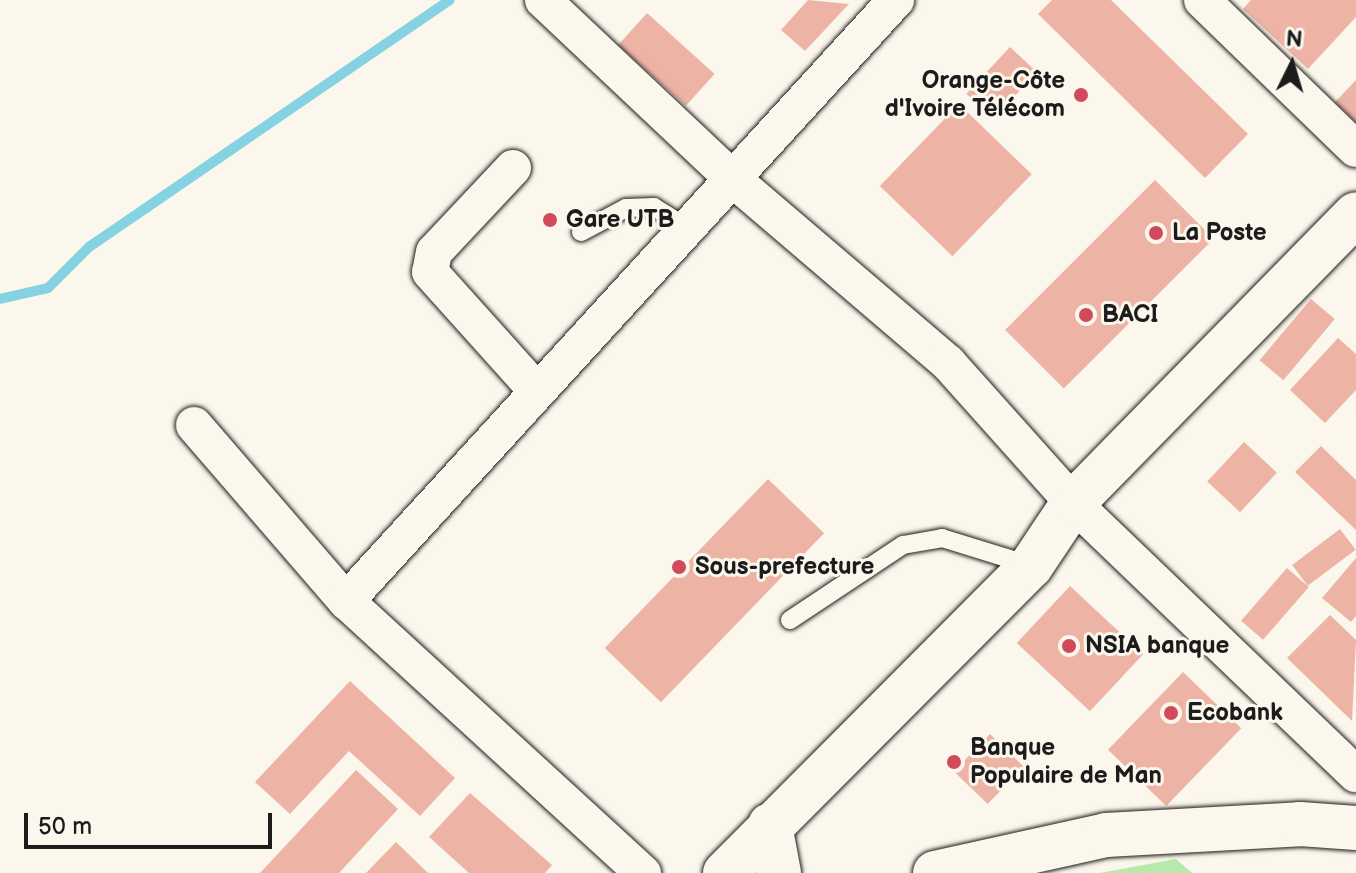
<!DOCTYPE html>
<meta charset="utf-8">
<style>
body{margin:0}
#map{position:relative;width:1356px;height:873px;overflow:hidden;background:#fbf7ec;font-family:"Balsamiq Sans",sans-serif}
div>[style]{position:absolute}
.green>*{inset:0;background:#b6e9aa}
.stream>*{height:10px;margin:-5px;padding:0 5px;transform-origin:5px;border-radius:5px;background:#85d3e2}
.building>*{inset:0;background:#edb4a6;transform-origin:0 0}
.roads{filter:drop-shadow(0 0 2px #1c1c1c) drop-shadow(0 0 2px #1c1c1c)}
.service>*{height:18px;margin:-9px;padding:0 9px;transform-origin:9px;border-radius:9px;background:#fbf7ec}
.minor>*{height:36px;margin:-18px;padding:0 18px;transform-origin:18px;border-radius:18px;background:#fbf7ec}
.tertiary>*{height:44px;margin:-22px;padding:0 22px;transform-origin:22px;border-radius:22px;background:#fbf7ec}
.dots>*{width:22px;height:22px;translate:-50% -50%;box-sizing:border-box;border:4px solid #fbf7ec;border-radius:50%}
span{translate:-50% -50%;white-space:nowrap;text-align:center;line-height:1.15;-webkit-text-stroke:6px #fbf7ec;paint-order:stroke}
.poi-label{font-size:24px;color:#1c1c1c;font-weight:700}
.right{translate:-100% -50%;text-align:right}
.left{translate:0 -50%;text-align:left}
.north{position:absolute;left:1252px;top:24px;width:80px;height:80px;-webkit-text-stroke:6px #fbf7ec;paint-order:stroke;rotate:5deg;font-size:22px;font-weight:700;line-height:32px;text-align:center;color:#1c1c1c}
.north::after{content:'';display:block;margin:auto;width:28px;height:36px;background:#1c1c1c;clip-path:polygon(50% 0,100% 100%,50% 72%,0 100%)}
.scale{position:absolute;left:24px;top:813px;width:248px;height:36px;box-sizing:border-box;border:4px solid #1c1c1c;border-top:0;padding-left:10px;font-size:24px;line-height:28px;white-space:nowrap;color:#1c1c1c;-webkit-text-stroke:6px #fbf7ec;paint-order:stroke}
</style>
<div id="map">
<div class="green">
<div style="clip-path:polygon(1176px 859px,1192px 873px,1100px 873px)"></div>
</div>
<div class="stream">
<div style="left:0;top:299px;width:49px;rotate:-12.9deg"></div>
<div style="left:48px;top:288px;width:58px;rotate:-45deg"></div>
<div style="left:89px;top:247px;width:437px;rotate:-34.4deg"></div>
</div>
<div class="building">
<div style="clip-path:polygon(808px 0,849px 4px,805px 51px,781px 30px)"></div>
<div style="clip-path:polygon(1052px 0,1111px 0,1248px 134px,1205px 178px,1038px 14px)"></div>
<div style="clip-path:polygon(1251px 0,1356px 0,1356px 17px,1308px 69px,1243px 9px)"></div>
<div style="left:647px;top:13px;width:91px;height:43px;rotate:42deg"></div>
<div style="left:1010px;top:47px;width:37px;height:64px;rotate:43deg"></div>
<div style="clip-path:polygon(1356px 80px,1356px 122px,1335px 102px)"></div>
<div style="left:959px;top:104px;width:101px;height:114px;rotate:44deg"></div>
<div style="left:1155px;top:180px;width:83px;height:212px;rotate:45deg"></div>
<div style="left:1311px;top:299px;width:31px;height:80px;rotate:40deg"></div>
<div style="clip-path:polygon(1338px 338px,1356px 354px,1356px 390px,1325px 423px,1290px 390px)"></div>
<div style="left:1244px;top:442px;width:45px;height:54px;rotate:43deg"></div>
<div style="clip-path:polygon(1321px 446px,1356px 480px,1356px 530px,1295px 472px)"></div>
<div style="left:768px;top:479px;width:78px;height:235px;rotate:44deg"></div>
<div style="left:1340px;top:529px;width:26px;height:60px;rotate:53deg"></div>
<div style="clip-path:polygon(1356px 558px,1356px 616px,1351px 622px,1322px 598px)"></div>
<div style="left:1287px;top:568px;width:29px;height:70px;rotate:41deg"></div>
<div style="left:1070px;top:586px;width:100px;height:78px;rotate:43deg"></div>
<div style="clip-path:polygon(1330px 615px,1356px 640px,1352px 721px,1287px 658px)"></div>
<div style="left:1183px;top:672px;width:81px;height:108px;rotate:44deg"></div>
<div style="clip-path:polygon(350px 681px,455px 778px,420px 816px,349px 751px,290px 814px,255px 782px)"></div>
<div style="left:990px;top:734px;width:47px;height:52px;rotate:44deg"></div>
<div style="clip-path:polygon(356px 770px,398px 809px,339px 873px,260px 873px)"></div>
<div style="clip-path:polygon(470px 793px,552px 865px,545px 873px,469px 873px,429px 837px)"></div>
<div style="clip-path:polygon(396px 842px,428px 873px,366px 873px)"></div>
</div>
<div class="roads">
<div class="service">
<div style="left:581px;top:232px;width:51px;rotate:-28.1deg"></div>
<div style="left:626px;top:208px;width:28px;rotate:-2deg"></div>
<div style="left:654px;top:207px;width:41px;rotate:32.2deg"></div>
<div style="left:790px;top:620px;width:136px;rotate:-33.6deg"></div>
<div style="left:903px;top:545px;width:40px;rotate:-10deg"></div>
<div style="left:942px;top:538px;width:91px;rotate:17.2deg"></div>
</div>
<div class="minor">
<div style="left:543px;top:0;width:264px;rotate:43.3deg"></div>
<div style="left:735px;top:181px;width:280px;rotate:40.5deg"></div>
<div style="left:948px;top:363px;width:188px;rotate:48.2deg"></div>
<div style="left:1073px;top:503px;width:392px;rotate:43.8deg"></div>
<div style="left:1202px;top:0;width:214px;rotate:44.1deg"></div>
<div style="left:513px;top:168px;width:115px;rotate:133.2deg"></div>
<div style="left:434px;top:252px;width:20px;rotate:101deg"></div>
<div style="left:430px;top:272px;width:159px;rotate:48.1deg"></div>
<div style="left:194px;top:425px;width:233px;rotate:49.2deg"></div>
<div style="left:346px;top:601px;width:403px;rotate:42.5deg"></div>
<div style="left:346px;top:601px;width:815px;rotate:-47.54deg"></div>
</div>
<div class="tertiary">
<div style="left:770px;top:825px;width:49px;rotate:79.4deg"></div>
<div style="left:725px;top:873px;width:433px;rotate:-45.1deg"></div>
<div style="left:1031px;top:566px;width:76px;rotate:-56.3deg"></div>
<div style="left:1073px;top:503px;width:404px;rotate:-45.6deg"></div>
<div style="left:935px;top:873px;width:175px;rotate:-12.5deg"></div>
<div style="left:1106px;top:835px;width:194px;rotate:-3.2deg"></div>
<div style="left:1300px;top:824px;width:56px;rotate:4.1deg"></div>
</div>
</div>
<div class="dots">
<div style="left:1081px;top:95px;background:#d1495b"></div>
<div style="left:550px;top:220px;background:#d1495b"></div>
<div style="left:1156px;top:233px;background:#d1495b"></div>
<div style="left:1086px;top:315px;background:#d1495b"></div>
<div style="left:679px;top:567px;background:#d1495b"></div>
<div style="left:1069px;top:646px;background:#d1495b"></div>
<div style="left:1171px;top:713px;background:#d1495b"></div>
<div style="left:954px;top:762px;background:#d1495b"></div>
</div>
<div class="poi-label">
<span class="right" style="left:1065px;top:95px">Orange-Côte<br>d'Ivoire Télécom</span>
<span class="left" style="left:566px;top:220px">Gare UTB</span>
<span class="left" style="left:1172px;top:233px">La Poste</span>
<span class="left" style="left:1102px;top:315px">BACI</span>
<span class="left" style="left:695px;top:567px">Sous-prefecture</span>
<span class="left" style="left:1085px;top:646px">NSIA banque</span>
<span class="left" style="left:1187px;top:713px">Ecobank</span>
<span class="left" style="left:970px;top:762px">Banque<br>Populaire de Man</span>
</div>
<div class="north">N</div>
<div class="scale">50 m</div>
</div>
